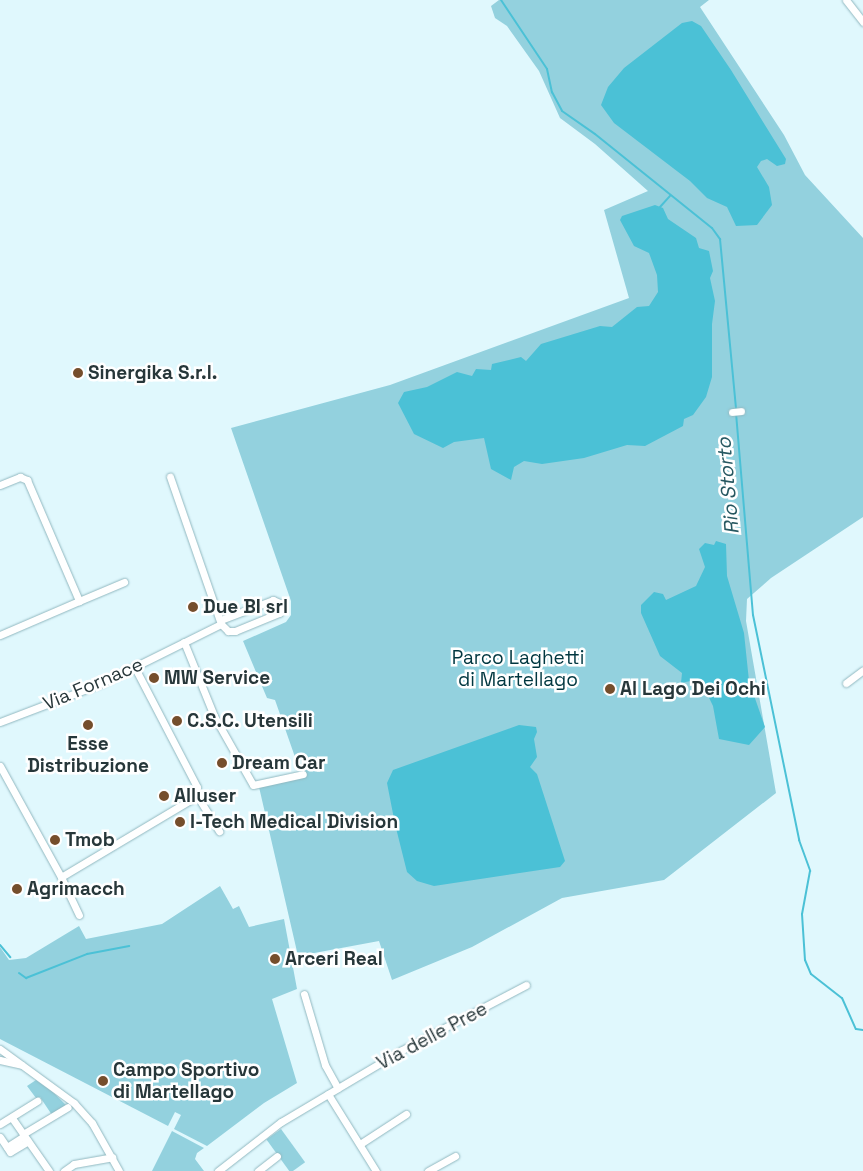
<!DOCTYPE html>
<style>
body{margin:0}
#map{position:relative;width:863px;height:1171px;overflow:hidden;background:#e0f8fd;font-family:"Space Grotesk",sans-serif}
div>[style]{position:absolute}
.green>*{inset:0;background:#93d1de;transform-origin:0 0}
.water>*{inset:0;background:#4bc1d6}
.stream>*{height:2px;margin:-1px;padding:0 1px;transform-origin:1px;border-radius:1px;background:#4bc1d6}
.roads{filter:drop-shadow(0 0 1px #91b8c0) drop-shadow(0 0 1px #91b8c0)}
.minor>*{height:7px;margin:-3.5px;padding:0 3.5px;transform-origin:3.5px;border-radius:3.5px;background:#fff}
.dots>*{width:14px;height:14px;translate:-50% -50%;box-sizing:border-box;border:2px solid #fff;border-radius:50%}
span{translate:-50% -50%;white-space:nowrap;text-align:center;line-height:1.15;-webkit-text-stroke:5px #fff;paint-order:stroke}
.poi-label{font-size:19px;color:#27373a;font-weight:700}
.left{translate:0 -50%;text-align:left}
.park-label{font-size:19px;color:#003740}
.street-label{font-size:19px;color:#27373a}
.water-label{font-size:20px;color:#275861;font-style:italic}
</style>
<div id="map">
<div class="green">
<div style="clip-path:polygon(499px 0,709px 0,700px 7px,784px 135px,805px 175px,863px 238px,863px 517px,771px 578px,747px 599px,746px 621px,776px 793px,664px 880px,562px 898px,472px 947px,392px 980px,379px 941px,298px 956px,259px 787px,302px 777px,275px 700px,267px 698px,243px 641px,286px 622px,291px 615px,291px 601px,231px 428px,390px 385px,629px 298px,604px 210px,648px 191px,595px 144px,560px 118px,539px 71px,507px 26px,495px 18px,491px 6px)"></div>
<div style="clip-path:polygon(220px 886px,233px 909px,239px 906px,249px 927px,284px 919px,297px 989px,272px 999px,297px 1083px,264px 1103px,207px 1146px,174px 1129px,181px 1115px,175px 1112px,168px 1126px,0 1039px,0 947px,9px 960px,26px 958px,79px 926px,86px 939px,162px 924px)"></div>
<div style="clip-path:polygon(36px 1080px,53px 1092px,67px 1106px,52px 1115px,40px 1097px,36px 1098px,27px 1086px)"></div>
<div style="left:281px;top:1129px;width:41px;height:18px;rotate:54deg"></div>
<div style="clip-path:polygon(172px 1131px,204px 1148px,197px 1153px,195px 1159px,204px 1171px,152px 1171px)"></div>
</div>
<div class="water">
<div style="clip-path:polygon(692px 21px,701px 26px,731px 70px,786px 159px,785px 164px,777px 166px,767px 159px,761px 161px,757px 167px,769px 187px,772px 205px,757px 225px,736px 226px,727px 207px,707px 198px,690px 181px,614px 123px,601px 105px,608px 87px,624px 68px,682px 23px)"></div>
<div style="clip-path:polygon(655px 205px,663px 208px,668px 219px,696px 238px,699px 248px,709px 251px,713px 271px,710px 278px,715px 301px,712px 324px,712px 377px,706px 397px,693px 415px,684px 419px,683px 426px,645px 446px,627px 445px,584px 458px,542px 464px,524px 461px,514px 467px,511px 480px,491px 469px,484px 438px,454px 442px,443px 448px,414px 434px,398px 403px,404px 392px,427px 387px,457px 372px,472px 376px,476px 369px,491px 370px,492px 364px,521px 357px,526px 361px,541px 344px,600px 326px,612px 327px,637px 307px,649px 306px,658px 292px,657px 275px,649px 253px,634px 246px,620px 220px,622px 216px)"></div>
<div style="clip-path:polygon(716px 541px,726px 544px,727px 576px,744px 633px,749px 681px,765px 727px,749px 745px,719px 739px,713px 706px,700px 679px,681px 683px,682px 673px,660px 656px,641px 613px,641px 605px,654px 592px,663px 594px,666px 600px,696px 586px,705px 567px,699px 549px,705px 543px,714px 545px)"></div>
<div style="clip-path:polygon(519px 725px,536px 727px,537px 732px,534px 739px,537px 757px,530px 767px,537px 774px,565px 861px,560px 867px,434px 886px,417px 881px,407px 872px,395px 824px,387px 783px,393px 770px)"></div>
</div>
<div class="stream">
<div style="left:501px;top:0;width:83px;rotate:56.3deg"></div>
<div style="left:547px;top:69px;width:24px;rotate:78deg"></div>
<div style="left:552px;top:92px;width:21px;rotate:62deg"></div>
<div style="left:562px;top:111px;width:40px;rotate:34.9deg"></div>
<div style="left:595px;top:134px;width:150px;rotate:38.8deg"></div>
<div style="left:712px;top:228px;width:14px;rotate:54deg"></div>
<div style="left:720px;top:239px;width:171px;rotate:84.6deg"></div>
<div style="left:660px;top:207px;width:15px;rotate:-48deg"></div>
<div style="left:736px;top:413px;width:203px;rotate:85.2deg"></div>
<div style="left:753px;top:615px;width:230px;rotate:78.4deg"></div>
<div style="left:799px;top:840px;width:33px;rotate:70deg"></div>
<div style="left:810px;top:871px;width:44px;rotate:100.5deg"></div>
<div style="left:802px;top:914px;width:46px;rotate:86.3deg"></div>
<div style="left:805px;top:960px;width:15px;rotate:67deg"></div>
<div style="left:811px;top:974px;width:39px;rotate:38deg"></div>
<div style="left:842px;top:998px;width:34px;rotate:66deg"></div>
<div style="left:856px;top:1029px;width:7px;rotate:8deg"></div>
<div style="left:0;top:945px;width:16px;rotate:50deg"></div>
<div style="left:19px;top:973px;width:9px;rotate:36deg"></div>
<div style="left:26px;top:978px;width:66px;rotate:-21.5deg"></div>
<div style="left:87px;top:954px;width:43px;rotate:-10.8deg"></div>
</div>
<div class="roads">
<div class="minor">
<div style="left:846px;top:0;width:28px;rotate:52deg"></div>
<div style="left:732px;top:412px;width:9px;rotate:-6deg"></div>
<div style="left:0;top:485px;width:22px;rotate:-22deg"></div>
<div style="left:20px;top:477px;width:8px;rotate:23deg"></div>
<div style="left:27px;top:480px;width:132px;rotate:66.7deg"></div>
<div style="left:79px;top:601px;width:86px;rotate:156.7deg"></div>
<div style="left:79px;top:601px;width:49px;rotate:-22.9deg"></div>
<div style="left:221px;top:624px;width:10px;rotate:45deg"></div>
<div style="left:228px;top:631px;width:7px"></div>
<div style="left:235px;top:631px;width:48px;rotate:-22.2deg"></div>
<div style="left:279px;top:613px;width:9px;rotate:-72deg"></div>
<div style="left:282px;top:604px;width:10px;rotate:-156deg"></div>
<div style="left:273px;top:600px;width:56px;rotate:159deg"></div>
<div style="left:184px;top:642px;width:80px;rotate:67.9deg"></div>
<div style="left:214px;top:716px;width:79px;rotate:60.5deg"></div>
<div style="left:253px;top:785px;width:51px;rotate:-12.4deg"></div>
<div style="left:846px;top:683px;width:21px;rotate:-37deg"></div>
<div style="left:0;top:722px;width:109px;rotate:-20.9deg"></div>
<div style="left:102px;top:683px;width:133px;rotate:-26.4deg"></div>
<div style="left:221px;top:624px;width:156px;rotate:-109.1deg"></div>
<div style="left:0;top:766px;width:127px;rotate:61.2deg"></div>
<div style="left:61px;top:877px;width:156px;rotate:-30.8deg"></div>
<div style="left:195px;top:797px;width:10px;rotate:-79deg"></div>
<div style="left:197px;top:787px;width:134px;rotate:-117.5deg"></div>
<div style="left:196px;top:794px;width:44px;rotate:58.1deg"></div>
<div style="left:61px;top:877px;width:42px;rotate:64.7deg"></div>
<div style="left:304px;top:994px;width:74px;rotate:73.5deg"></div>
<div style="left:325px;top:1065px;width:26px;rotate:61deg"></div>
<div style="left:0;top:1049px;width:92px;rotate:36.1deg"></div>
<div style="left:74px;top:1103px;width:27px;rotate:48deg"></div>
<div style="left:92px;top:1123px;width:55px;rotate:60.6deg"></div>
<div style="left:0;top:1060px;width:22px;rotate:13deg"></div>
<div style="left:328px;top:1094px;width:91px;rotate:58.1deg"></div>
<div style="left:12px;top:1118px;width:65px;rotate:55.1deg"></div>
<div style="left:0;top:1124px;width:44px;rotate:-31.9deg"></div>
<div style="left:23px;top:1134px;width:52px;rotate:-31deg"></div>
<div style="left:0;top:1137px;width:18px;rotate:56deg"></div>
<div style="left:10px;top:1152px;width:21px;rotate:-31deg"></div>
<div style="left:360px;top:1144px;width:55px;rotate:-33.1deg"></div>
<div style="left:7px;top:1147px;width:20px;rotate:-33deg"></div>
<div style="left:64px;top:1171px;width:12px;rotate:-35deg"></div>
<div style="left:74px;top:1164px;width:39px;rotate:-10deg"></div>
<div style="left:218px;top:1171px;width:80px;rotate:-37.9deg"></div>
<div style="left:281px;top:1122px;width:66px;rotate:-30.8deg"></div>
<div style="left:338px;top:1088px;width:74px;rotate:-30.7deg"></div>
<div style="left:402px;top:1050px;width:140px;rotate:-27.7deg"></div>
<div style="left:258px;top:1171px;width:24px;rotate:-38deg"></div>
<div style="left:428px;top:1171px;width:31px;rotate:-29deg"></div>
</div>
</div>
<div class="dots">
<div style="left:78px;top:373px;background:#754e2c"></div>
<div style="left:193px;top:607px;background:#754e2c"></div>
<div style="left:154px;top:678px;background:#754e2c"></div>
<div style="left:610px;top:689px;background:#754e2c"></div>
<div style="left:177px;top:721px;background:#754e2c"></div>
<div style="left:88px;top:725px;background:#754e2c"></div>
<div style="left:222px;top:763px;background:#754e2c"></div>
<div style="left:164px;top:796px;background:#754e2c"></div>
<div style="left:180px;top:822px;background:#754e2c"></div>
<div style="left:55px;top:840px;background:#754e2c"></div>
<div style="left:17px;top:889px;background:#754e2c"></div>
<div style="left:275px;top:959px;background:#754e2c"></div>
<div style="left:103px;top:1081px;background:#754e2c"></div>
</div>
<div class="poi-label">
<span class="left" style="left:88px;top:373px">Sinergika S.r.l.</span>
<span class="left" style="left:203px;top:607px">Due BI srl</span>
<span class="left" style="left:164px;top:678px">MW Service</span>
<span class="left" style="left:620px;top:689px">Al Lago Dei Ochi</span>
<span class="left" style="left:187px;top:721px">C.S.C. Utensili</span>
<span style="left:88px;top:755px">Esse<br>Distribuzione</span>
<span class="left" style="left:232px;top:763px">Dream Car</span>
<span class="left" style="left:174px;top:796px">Alluser</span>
<span class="left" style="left:190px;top:822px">I-Tech Medical Division</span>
<span class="left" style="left:65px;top:840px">Tmob</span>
<span class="left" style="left:27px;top:889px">Agrimacch</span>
<span class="left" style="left:285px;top:959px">Arceri Real</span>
<span class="left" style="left:113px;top:1081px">Campo Sportivo<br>di Martellago</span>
</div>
<div class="park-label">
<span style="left:518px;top:669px">Parco Laghetti<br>di Martellago</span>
</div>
<div class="street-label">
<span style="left:93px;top:684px;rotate:-23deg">Via Fornace</span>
<span style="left:432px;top:1036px;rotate:-28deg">Via delle Pree</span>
</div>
<div class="water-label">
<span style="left:728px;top:486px;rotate:-95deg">Rio Storto</span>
</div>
</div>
